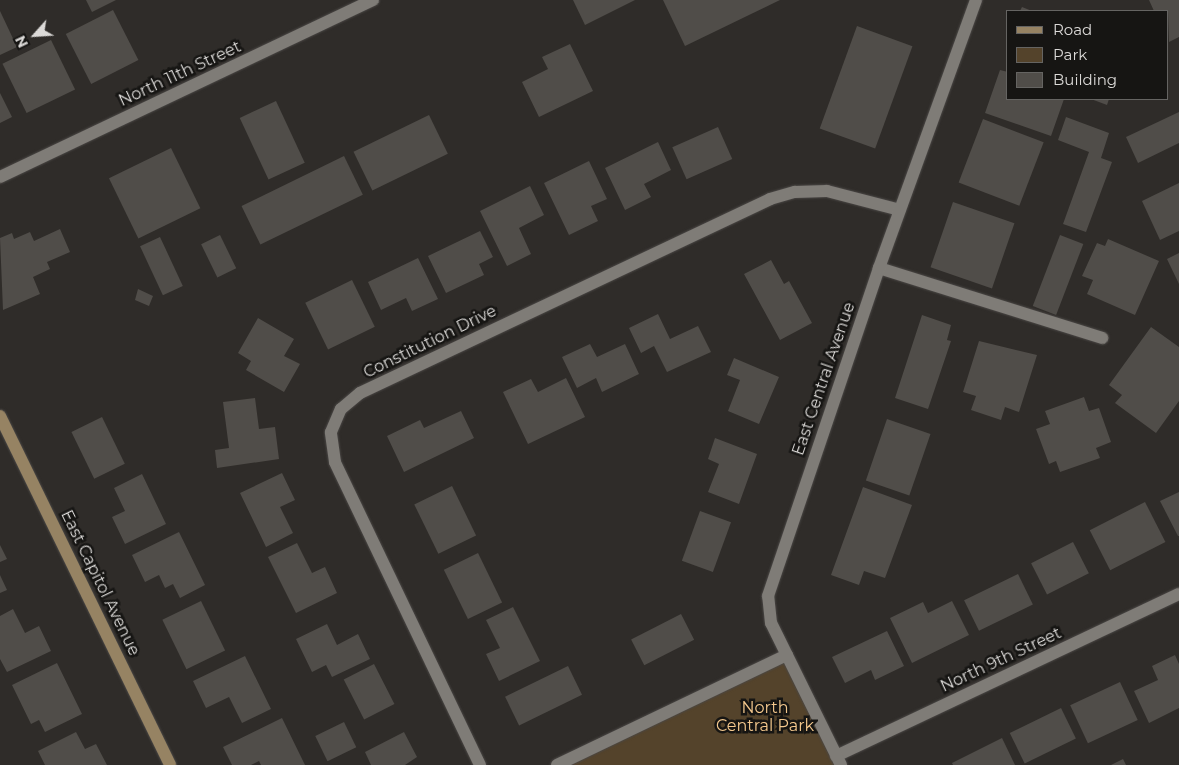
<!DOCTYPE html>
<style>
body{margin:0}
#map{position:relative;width:1179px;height:765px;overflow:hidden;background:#2f2c29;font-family:Montserrat,sans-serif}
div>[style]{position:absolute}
.green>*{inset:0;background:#54432b}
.building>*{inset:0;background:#504d49;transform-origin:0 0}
.roads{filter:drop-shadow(0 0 1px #4a4745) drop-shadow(0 0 1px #4a4745)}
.lane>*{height:12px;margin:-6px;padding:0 6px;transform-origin:6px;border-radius:6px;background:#7f7c77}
.street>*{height:12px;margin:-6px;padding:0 6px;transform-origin:6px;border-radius:6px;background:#7f7c77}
.secondary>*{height:12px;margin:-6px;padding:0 6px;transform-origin:6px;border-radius:6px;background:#968363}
span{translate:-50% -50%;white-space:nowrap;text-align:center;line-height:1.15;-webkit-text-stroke:5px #161513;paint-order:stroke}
.street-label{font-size:16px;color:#dcdad8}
.park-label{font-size:16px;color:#f5c98e}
.legend{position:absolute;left:1006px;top:10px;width:162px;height:90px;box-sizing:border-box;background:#161513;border:1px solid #656462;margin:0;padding:6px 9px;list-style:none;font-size:15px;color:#dcdad8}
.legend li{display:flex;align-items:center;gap:10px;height:25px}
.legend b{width:25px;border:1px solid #656462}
.north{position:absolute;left:10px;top:10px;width:50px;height:50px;-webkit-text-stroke:4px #161513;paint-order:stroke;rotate:244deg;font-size:14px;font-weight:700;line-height:20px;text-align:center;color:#dcdad8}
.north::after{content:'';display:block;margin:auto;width:18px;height:22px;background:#dcdad8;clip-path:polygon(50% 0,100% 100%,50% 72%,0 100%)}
</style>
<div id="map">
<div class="green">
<div style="clip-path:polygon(787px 655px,840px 765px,555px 765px)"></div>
</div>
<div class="building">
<div style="clip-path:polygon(86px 0,116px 0,92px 12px)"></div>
<div style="clip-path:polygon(573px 0,635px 0,585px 25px)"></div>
<div style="clip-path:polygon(663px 0,780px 0,685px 46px)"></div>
<div style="clip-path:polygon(1149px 0,1179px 0,1179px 37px,1169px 42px,1168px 11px,1154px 11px)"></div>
<div style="clip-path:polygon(1022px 7px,1032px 11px,1020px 11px)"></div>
<div style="left:113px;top:10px;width:56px;height:53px;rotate:63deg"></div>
<div style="clip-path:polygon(0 11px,17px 47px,0 55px)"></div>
<div style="left:857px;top:26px;width:59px;height:109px;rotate:20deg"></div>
<div style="left:51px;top:40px;width:55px;height:54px;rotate:64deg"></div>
<div style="clip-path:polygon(570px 44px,593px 91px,539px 117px,522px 82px,548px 69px,542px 57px)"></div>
<div style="clip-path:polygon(1000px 70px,1008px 72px,1008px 99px,1064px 99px,1051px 136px,985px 113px)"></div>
<div style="clip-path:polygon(0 93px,12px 117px,0 123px)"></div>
<div style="clip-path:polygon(1091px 99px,1109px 99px,1107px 105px)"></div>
<div style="left:276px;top:101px;width:68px;height:40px;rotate:65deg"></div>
<div style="clip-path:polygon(1179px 112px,1179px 143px,1138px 163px,1126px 137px)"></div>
<div style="left:429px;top:115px;width:43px;height:84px;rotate:64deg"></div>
<div style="clip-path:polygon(1066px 117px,1109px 133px,1101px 158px,1112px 162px,1086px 232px,1063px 224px,1089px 152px,1058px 140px)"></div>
<div style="left:983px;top:119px;width:65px;height:68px;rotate:21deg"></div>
<div style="left:718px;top:127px;width:35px;height:50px;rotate:66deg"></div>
<div style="clip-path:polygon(658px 142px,671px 170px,644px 184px,651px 197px,625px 210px,605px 168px)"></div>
<div style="left:171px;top:148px;width:67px;height:69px;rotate:64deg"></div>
<div style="left:344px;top:156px;width:43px;height:114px;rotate:64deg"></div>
<div style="clip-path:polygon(589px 161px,607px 199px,591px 206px,598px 221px,569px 235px,544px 183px)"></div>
<div style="clip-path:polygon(1179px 183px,1179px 231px,1160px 240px,1142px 201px)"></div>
<div style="clip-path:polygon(530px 186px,544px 215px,519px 228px,531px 254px,507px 266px,480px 211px)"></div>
<div style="left:953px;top:202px;width:65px;height:69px;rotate:19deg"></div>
<div style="clip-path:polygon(60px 229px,70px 252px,47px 262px,50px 269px,33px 277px,40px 294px,3px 310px,0 238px,12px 233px,14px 239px,30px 232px,34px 241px)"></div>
<div style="clip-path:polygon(480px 231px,493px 257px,479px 264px,484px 275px,446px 293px,428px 256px)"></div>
<div style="left:220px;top:235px;width:37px;height:21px;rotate:64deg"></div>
<div style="left:1060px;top:235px;width:25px;height:76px;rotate:21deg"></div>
<div style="left:160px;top:237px;width:54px;height:22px;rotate:65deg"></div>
<div style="clip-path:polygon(1108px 239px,1159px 261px,1135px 315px,1087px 294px,1093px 280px,1082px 276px,1097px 243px,1105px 246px)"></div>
<div style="clip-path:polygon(1179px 253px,1179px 284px,1167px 259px)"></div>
<div style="clip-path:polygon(418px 258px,438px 299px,412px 311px,406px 298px,381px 310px,368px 282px)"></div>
<div style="clip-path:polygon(771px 260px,784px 284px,789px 281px,812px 323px,780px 340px,744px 274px)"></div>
<div style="left:352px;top:280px;width:52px;height:52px;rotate:64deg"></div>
<div style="clip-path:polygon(138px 289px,153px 296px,149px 306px,135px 300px)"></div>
<div style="clip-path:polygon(658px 314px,670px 339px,698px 326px,711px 352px,667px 372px,654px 346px,641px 353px,629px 328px)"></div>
<div style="clip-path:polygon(922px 315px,951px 325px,947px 340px,951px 341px,928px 409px,895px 398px)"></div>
<div style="clip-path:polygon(258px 318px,294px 339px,284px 356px,300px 364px,284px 392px,246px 370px,251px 361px,238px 353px)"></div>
<div style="clip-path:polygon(1151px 327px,1179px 347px,1179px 401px,1156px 433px,1115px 403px,1122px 395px,1109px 385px)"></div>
<div style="clip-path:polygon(979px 341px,1037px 355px,1019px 412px,1005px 407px,1001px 420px,971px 410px,976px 396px,963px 392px)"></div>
<div style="clip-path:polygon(590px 344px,597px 357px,625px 344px,639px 374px,602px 392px,596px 378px,577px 388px,562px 357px)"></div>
<div style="clip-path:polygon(734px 358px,779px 377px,759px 424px,728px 411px,740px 380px,727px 375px)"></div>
<div style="clip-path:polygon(566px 378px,585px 417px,528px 444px,503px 392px,531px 379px,538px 392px)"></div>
<div style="clip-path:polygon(1084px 397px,1089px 411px,1099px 408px,1111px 442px,1096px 448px,1100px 458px,1060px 472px,1056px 461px,1049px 464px,1036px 429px,1050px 424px,1045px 411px)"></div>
<div style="clip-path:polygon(255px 398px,259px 429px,275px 427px,279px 459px,217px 468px,215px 450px,229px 448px,223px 402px)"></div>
<div style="clip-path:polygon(461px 411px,474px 438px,404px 472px,387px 436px,420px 420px,424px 428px)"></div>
<div style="left:102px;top:417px;width:52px;height:34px;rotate:64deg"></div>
<div style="left:887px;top:419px;width:46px;height:65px;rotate:19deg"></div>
<div style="clip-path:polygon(715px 438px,757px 454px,739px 504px,708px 492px,719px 464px,708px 459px)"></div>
<div style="clip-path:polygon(282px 473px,295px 500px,280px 507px,293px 533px,266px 547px,240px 493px)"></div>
<div style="clip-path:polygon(142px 474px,166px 524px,125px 544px,112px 517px,125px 511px,114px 488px)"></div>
<div style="left:452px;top:486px;width:55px;height:42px;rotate:64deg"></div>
<div style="clip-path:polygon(863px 487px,912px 505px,885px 578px,864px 571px,859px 585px,831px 575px)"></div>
<div style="clip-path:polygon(1179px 492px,1179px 536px,1178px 536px,1160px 501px)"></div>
<div style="left:1145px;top:502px;width:45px;height:62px;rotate:63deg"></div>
<div style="left:700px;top:511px;width:33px;height:53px;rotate:20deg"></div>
<div style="clip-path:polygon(179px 532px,205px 585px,180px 598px,173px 584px,165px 588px,159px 575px,145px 582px,132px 555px)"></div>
<div style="left:1073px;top:542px;width:35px;height:47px;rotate:63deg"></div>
<div style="clip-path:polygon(297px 543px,312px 573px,325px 567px,337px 593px,296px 613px,268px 557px)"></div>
<div style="clip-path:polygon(0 545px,7px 559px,0 562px)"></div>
<div style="left:478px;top:553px;width:55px;height:38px;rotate:64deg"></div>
<div style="left:1018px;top:574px;width:34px;height:60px;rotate:64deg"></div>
<div style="clip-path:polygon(0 575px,7px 590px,0 593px)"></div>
<div style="left:201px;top:601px;width:55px;height:43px;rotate:64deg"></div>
<div style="clip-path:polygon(952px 601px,969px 635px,912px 663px,890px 618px,923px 602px,928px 613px)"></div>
<div style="clip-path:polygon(513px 607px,540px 661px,499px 681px,486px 654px,500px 648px,486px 620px)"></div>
<div style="clip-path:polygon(13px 609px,25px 633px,39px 626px,51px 651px,7px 672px,0 659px,0 616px)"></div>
<div style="left:681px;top:614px;width:29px;height:56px;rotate:63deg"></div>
<div style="clip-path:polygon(327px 624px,337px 645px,358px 634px,370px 659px,332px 677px,326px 665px,312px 672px,296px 639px)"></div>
<div style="clip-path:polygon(887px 631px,904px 666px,875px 680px,871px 670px,845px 683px,832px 657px)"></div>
<div style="clip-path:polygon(1175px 655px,1179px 664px,1179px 708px,1149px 723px,1134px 691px,1158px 680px,1152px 666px)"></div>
<div style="clip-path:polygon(245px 656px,271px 709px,242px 723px,229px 697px,206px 708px,193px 681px)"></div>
<div style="clip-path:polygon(57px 663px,82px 714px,45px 732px,39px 720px,31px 724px,12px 685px)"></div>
<div style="left:374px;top:664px;width:45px;height:34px;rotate:63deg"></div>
<div style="left:568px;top:666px;width:32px;height:70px;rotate:64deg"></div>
<div style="left:1120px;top:682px;width:42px;height:55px;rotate:65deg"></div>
<div style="left:1061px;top:708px;width:34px;height:57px;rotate:64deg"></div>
<div style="clip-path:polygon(282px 718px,305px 765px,261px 765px,259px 761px,251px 765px,232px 765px,223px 747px)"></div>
<div style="left:344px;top:722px;width:28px;height:32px;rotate:64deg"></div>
<div style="clip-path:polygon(76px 732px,85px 749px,96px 744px,107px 765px,45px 765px,38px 751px)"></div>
<div style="clip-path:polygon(404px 732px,417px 757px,405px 765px,371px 765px,365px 752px)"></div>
<div style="clip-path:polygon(1002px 738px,1015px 765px,953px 765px,952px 763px)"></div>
<div style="clip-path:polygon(1123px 759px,1126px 765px,1111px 765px)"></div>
</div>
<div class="roads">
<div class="lane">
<div style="left:879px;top:268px;width:234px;rotate:17.4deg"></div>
</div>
<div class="street">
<div style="left:0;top:177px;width:413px;rotate:-25.4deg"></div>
<div style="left:836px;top:756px;width:379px;rotate:-25.3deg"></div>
<div style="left:480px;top:765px;width:336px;rotate:-115.6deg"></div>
<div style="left:335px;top:462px;width:30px;rotate:-98deg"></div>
<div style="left:331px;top:432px;width:25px;rotate:-67deg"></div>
<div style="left:341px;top:409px;width:25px;rotate:-40deg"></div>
<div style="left:360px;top:393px;width:454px;rotate:-25.3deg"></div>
<div style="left:770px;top:199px;width:26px;rotate:-16deg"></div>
<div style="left:795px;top:192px;width:32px;rotate:-2deg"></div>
<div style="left:827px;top:191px;width:75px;rotate:14.6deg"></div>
<div style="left:557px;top:765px;width:255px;rotate:-25.6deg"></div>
<div style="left:841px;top:765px;width:158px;rotate:-116.2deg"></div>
<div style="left:771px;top:623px;width:27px;rotate:-96deg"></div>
<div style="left:768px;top:596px;width:346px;rotate:-71.3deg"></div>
<div style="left:879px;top:268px;width:285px;rotate:-70.1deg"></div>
</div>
<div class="secondary">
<div style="left:0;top:416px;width:388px;rotate:64deg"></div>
</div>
</div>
<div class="street-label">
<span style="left:180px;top:74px;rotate:-25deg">North 11th Street</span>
<span style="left:430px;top:342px;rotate:-26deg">Constitution Drive</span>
<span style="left:824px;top:379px;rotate:-71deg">East Central Avenue</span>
<span style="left:100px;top:583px;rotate:64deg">East Capitol Avenue</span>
<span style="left:1001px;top:660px;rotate:-25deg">North 9th Street</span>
</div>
<div class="park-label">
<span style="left:765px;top:717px">North<br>Central Park</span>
</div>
<ul class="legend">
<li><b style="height:6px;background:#968363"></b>Road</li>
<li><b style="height:14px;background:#54432b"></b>Park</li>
<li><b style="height:14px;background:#504d49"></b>Building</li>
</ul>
<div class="north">N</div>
</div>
